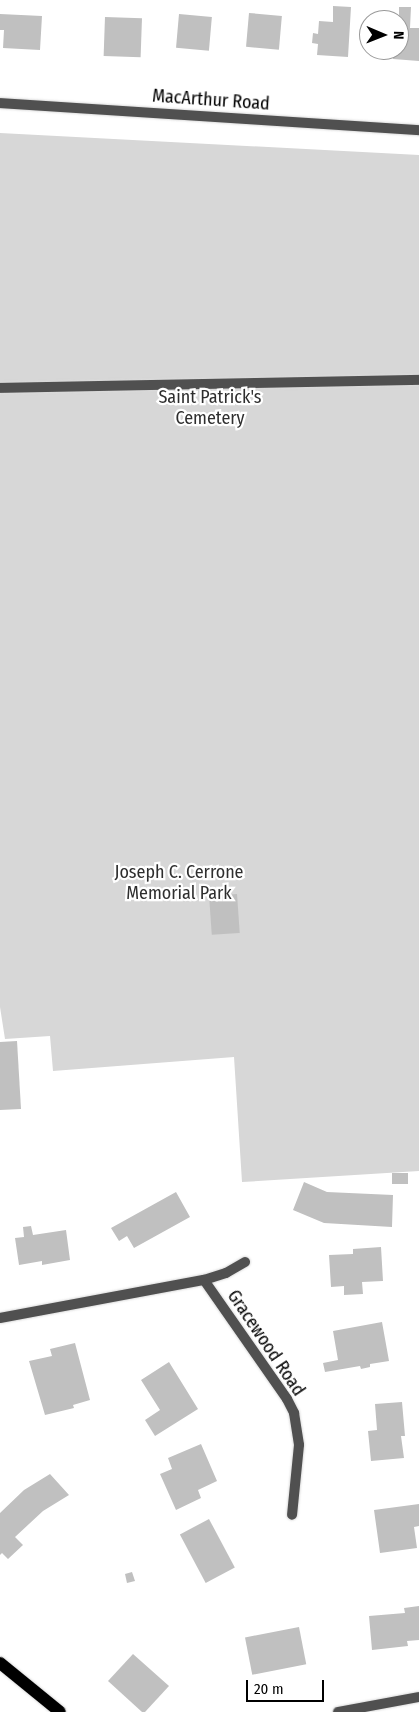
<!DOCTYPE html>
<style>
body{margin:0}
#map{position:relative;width:419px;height:1712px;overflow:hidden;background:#fff;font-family:"Fira Sans Condensed",sans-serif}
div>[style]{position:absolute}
.green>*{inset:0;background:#d7d7d7}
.building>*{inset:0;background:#c0c0c0;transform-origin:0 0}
.roads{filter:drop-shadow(0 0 1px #dbdbdb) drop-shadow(0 0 1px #dbdbdb)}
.lane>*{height:10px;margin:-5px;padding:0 5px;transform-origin:5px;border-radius:5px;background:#505050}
.street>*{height:10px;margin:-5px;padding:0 5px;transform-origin:5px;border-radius:5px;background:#505050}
.primary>*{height:12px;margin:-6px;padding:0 6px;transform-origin:6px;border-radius:6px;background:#000}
span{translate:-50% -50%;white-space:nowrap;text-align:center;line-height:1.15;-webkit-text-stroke:4.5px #fff;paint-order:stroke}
.street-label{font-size:18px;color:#000}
.park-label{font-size:18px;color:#2e2e2e}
.north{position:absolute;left:359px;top:10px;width:50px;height:50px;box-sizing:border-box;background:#fff;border:1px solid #999;border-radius:50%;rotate:91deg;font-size:14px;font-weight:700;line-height:20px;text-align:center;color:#000}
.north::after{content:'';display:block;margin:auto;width:18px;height:22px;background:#000;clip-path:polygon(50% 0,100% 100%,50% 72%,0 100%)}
.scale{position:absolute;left:246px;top:1680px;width:78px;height:22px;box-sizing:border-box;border:2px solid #000;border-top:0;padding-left:6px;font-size:15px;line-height:18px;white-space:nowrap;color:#000;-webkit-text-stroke:4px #fff;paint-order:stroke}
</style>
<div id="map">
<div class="green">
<div style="clip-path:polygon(0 133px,419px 155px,419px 1171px,242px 1182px,234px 1057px,53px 1071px,50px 1036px,5px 1039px,0 1007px)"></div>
</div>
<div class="building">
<div style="clip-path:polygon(333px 6px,351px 7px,348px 57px,317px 55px,318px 44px,312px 43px,313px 33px,318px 34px,319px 21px,333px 22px)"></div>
<div style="clip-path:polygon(399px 7px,411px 7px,410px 28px,419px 28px,419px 61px,393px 59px,394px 50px,399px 50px)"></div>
<div style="left:249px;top:13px;width:33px;height:34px;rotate:5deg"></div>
<div style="clip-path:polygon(0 14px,42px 16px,40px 50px,3px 48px,4px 30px,0 30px)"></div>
<div style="left:179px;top:14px;width:33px;height:34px;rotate:5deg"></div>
<div style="left:105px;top:17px;width:37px;height:39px;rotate:2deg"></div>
<div style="left:237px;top:894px;width:39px;height:28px;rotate:86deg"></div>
<div style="clip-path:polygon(17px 1041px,21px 1109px,0 1110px,0 1042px)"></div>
<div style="left:392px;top:1173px;width:16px;height:11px"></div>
<div style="clip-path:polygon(304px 1182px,327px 1192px,393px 1195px,392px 1227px,324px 1223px,293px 1210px)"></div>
<div style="clip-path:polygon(176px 1192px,190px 1217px,134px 1248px,127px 1236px,119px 1241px,111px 1228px)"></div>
<div style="clip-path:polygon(31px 1226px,33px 1235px,66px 1230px,70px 1260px,42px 1265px,42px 1261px,19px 1265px,15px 1238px,24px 1237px,23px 1227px)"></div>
<div style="clip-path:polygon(381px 1247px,383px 1281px,362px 1282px,363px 1294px,344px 1295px,344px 1286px,331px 1287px,329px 1255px,353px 1254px,353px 1249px)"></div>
<div style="clip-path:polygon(382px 1322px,389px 1361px,370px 1364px,370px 1367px,361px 1369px,360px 1366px,325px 1372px,323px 1363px,338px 1360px,333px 1331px)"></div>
<div style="clip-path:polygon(75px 1343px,90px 1400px,73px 1405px,74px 1408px,45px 1415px,29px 1361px,52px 1356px,50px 1349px)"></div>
<div style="clip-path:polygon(169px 1362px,198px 1409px,155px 1436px,145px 1420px,160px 1410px,141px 1380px)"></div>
<div style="clip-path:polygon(402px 1402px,405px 1436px,401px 1436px,404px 1458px,371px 1461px,368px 1431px,377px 1430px,375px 1404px)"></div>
<div style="clip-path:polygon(201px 1444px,217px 1481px,198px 1490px,201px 1498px,176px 1510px,160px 1474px,172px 1469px,168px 1458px)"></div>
<div style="clip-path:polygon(50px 1474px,69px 1495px,43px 1511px,15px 1537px,23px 1545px,8px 1559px,2px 1553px,0 1555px,0 1513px,24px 1490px)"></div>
<div style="clip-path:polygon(419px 1504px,419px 1526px,414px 1527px,417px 1548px,380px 1553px,374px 1510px)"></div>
<div style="left:209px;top:1519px;width:55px;height:33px;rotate:62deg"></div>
<div style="clip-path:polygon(132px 1572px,135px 1581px,127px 1583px,125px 1574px)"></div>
<div style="clip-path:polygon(419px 1606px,419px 1640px,407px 1641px,408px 1646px,372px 1650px,369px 1616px,405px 1613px,404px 1608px)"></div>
<div style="left:299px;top:1627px;width:38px;height:55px;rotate:79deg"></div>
<div style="clip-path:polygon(133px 1654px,169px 1686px,145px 1712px,142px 1712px,108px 1681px)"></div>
</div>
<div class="roads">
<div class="lane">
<div style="left:0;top:388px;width:419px;rotate:-1.1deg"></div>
</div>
<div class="street">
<div style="left:0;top:103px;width:420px;rotate:3.7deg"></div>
<div style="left:204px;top:1280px;width:145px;rotate:55.1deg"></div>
<div style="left:287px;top:1399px;width:16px;rotate:63deg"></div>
<div style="left:294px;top:1413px;width:32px;rotate:81deg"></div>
<div style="left:299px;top:1445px;width:70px;rotate:95.7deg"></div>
<div style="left:0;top:1318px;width:208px;rotate:-10.6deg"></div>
<div style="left:204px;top:1280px;width:23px;rotate:-18deg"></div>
<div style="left:226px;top:1273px;width:22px;rotate:-30deg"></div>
<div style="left:338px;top:1712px;width:82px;rotate:-10.5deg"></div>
</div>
<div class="primary">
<div style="left:0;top:1663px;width:77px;rotate:39.2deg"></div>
</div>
</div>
<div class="street-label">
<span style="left:211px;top:100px;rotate:4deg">MacArthur Road</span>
<span style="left:266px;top:1343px;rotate:56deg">Gracewood Road</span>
</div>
<div class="park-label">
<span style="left:210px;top:408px">Saint Patrick's<br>Cemetery</span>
<span style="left:179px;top:883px">Joseph C. Cerrone<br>Memorial Park</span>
</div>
<div class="north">N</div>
<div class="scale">20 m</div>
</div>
